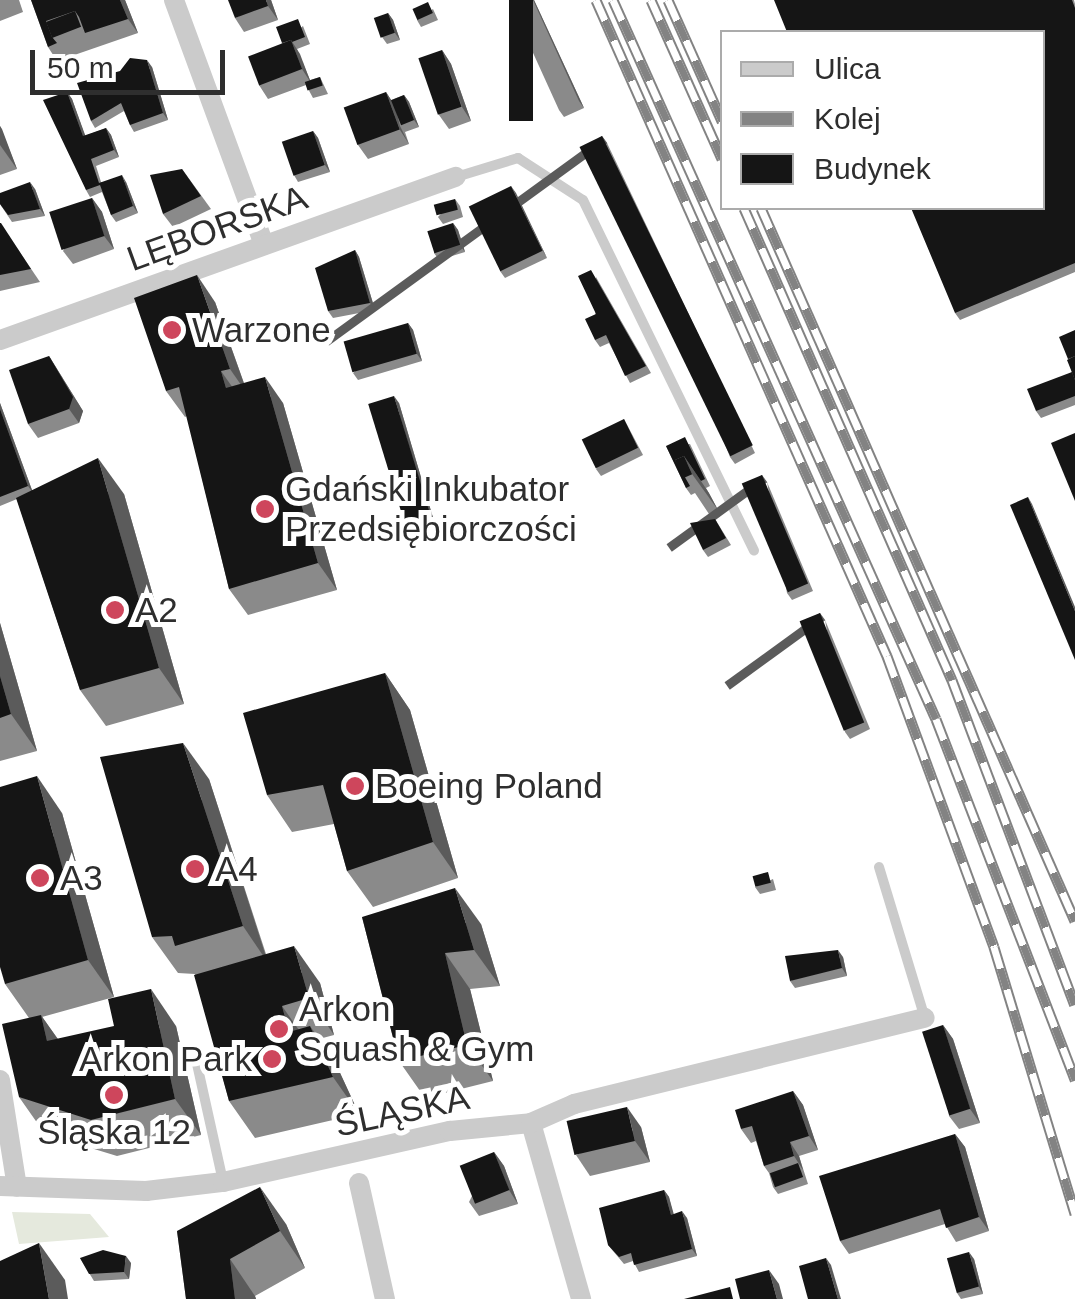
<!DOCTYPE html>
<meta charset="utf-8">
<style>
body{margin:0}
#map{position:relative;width:1075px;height:1299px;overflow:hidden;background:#fff;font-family:Helvetica,sans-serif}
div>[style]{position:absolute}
.green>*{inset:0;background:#e5e9dd}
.lane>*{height:10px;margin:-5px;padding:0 5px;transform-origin:5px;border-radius:5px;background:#cbcbcb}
.street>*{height:20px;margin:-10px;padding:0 10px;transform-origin:10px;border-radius:10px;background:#cbcbcb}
.rail>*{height:11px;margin-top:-5.5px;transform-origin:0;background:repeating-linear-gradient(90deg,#fff 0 22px,#838383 0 44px);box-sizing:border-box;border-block:2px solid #838383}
.wall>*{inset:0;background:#8a8a8a}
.shaded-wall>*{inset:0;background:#5b5b5b;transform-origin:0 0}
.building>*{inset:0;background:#151515;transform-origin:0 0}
.dots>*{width:28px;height:28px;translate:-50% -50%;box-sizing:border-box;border:5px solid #fff;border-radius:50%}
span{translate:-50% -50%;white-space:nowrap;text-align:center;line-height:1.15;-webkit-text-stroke:10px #fff;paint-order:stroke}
.street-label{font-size:35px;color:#2e2e2e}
.poi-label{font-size:35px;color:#2e2e2e}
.left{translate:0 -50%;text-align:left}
.right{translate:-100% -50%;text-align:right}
.legend{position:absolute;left:720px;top:30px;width:325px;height:180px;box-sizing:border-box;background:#fff;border:2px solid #ababab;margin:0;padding:12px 18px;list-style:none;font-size:30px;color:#2e2e2e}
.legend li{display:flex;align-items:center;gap:20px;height:50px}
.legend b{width:50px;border:2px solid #ababab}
.scale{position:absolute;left:30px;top:50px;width:195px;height:45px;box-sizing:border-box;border:5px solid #2e2e2e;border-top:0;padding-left:12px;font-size:30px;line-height:35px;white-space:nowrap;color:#2e2e2e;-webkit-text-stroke:8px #fff;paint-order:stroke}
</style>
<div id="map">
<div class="green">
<div style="clip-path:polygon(12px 1212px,90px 1214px,109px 1237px,19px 1244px)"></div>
</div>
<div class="lane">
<div style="left:456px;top:177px;width:65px;rotate:-17deg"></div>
<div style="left:518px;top:158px;width:77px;rotate:32.9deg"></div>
<div style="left:583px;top:200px;width:390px;rotate:64deg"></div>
<div style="left:879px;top:867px;width:158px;rotate:73.1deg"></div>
<div style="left:197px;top:1064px;width:120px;rotate:77.5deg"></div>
</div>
<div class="street">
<div style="left:174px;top:0;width:261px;rotate:69.8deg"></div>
<div style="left:0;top:340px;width:484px;rotate:-19.7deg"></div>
<div style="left:0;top:1080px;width:108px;rotate:81deg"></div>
<div style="left:531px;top:1123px;width:183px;rotate:74.1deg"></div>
<div style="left:359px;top:1183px;width:119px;rotate:77.4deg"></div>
<div style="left:0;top:1186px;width:146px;rotate:2deg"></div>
<div style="left:146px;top:1191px;width:78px;rotate:-6.7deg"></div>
<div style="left:223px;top:1182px;width:233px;rotate:-12.7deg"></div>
<div style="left:450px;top:1131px;width:81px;rotate:-5.6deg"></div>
<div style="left:531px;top:1123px;width:47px;rotate:-23.8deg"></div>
<div style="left:574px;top:1104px;width:361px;rotate:-13.8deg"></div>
</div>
<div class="rail">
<div style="left:596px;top:0;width:718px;rotate:66.08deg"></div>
<div style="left:887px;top:656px;width:310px;rotate:69.8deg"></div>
<div style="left:994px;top:947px;width:279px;rotate:73.1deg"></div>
<div style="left:613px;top:0;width:788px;rotate:65.81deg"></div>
<div style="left:936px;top:719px;width:387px;rotate:68.9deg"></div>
<div style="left:651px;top:0;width:174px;rotate:65.9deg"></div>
<div style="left:668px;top:0;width:133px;rotate:65.9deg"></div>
<div style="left:744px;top:208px;width:516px;rotate:66.22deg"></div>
<div style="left:952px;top:680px;width:347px;rotate:69.3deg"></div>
<div style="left:761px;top:208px;width:779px;rotate:66.23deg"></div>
</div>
<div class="wall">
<div style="clip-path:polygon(0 0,19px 0,23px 12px,0 21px)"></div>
<div style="clip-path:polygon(31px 0,125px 0,138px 33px,57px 61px,48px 47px)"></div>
<div style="clip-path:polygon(271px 0,278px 20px,244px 32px,235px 18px)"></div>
<div style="clip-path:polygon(509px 0,534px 0,584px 108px,564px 117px,559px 110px)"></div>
<div style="clip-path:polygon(774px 0,1074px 0,1075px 4px,1075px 272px,960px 320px,955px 313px,1042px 32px)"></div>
<div style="clip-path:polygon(433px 9px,438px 20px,421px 27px,417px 20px)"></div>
<div style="clip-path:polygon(388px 13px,393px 20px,400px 40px,387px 44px,382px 37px)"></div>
<div style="clip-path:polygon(303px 26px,310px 44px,297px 49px,310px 80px,320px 77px,328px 94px,313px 98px,306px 85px,268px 99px,259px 85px,282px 43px)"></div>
<div style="clip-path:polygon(442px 50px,451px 64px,471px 121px,449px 129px,439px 115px)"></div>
<div style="clip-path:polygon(152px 67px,168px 120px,134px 132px,130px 125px,124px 111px,95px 128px,91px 121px)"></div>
<div style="clip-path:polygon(67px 92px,72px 99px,85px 136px,106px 128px,111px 135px,119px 157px,96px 166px,101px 182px,126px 182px,138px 213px,116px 222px,111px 215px,102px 192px,90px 197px,86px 190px)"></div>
<div style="clip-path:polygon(386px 92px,391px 100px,404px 95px,409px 102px,419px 127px,405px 132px,409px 144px,368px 159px,358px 145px)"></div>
<div style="clip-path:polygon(0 126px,17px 169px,0 175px)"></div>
<div style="clip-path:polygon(313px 131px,318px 138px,330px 172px,298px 182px,294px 175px)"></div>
<div style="clip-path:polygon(602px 136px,607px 143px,755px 453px,735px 464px,730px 457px)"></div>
<div style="clip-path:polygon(182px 169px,211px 209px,173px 227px,163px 214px)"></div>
<div style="clip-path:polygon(511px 186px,547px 258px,505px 278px,500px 271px)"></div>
<div style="clip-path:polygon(35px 189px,45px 216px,12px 222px,0 204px)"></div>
<div style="clip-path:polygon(92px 198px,102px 212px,114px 249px,73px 264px,63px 251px)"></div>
<div style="clip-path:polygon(455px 199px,460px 206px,463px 217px,443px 224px,438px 217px)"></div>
<div style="clip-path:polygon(0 223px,40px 282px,0 291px)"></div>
<div style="clip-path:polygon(453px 223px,458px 230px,465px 252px,439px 260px,434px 253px)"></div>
<div style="clip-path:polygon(355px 250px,359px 257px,375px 310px,333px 318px,328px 311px)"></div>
<div style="clip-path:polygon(596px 277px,651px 373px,630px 383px,609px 343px,600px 347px,595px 340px)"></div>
<div style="clip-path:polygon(215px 302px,244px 383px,283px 403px,337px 590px,248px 615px,229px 589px,187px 416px,185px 417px,166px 391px)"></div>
<div style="clip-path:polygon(408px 323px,413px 330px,422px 361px,358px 380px,353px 373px)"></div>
<div style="clip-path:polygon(1075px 330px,1075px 405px,1041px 418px,1036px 411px,1072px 372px,1068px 359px)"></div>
<div style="clip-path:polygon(49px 356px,83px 411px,79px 423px,38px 438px,28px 424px)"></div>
<div style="clip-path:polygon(0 403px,32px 490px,124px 494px,184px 704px,106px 726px,80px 690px,17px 499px,0 506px)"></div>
<div style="clip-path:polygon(399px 403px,439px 538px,414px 545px,409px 538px)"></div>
<div style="clip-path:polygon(624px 419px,643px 455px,601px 476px,596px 469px)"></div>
<div style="clip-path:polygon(690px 444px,710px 486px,706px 488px,718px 510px,709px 514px,695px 493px,691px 495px,686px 488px,666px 446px)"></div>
<div style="clip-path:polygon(767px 482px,813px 591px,792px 600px,787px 593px)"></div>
<div style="clip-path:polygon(715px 519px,731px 545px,708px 557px,703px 550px)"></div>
<div style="clip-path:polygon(825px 620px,870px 729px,850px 739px,845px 732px)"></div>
<div style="clip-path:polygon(0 623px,37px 751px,0 761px)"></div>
<div style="clip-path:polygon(385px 673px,410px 710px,458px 878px,373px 907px,347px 871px,334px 824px,292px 832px,267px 795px)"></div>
<div style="clip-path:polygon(209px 779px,266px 954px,320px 983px,334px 1035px,319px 1039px,335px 1062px,359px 1114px,255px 1138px,229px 1101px,195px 974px,178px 973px,152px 937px)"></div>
<div style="clip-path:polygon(62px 813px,114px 997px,42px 1017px,58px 1039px,176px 1026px,201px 1135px,117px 1156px,45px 1134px,19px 1097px,29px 1018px,5px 984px)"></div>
<div style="clip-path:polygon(773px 879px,776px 890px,760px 894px,755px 887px)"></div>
<div style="clip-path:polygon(362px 917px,481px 924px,500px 986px,470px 989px,493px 1081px,425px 1098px,399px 1061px)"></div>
<div style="clip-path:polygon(843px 957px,847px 976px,795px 988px,790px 981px)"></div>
<div style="clip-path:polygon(943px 1025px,953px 1039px,980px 1123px,959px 1129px,949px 1116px)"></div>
<div style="clip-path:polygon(793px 1091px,803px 1105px,818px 1150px,799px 1156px,808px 1184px,778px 1194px,773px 1187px,769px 1173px,764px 1166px,756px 1141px,751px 1143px,741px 1129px)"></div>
<div style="clip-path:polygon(641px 1127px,650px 1162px,590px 1176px,576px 1155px)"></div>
<div style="clip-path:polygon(955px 1134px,965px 1147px,989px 1231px,956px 1242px,945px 1224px,849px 1254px,840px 1241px)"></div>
<div style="clip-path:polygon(494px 1152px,504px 1166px,518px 1204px,479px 1216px,469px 1202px)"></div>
<div style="clip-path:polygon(664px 1190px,669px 1197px,673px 1214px,687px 1218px,697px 1256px,639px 1272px,633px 1261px,624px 1264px,608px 1245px)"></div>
<div style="clip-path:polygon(286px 1224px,305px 1268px,255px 1296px,256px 1299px,186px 1299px,177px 1231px)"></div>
<div style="clip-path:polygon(80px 1258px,131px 1263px,129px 1279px,94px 1281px)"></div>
<div style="clip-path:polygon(974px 1259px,983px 1294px,961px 1299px,957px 1293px)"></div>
</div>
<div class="shaded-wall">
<div style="clip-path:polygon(120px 0,125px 0,138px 33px,128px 19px)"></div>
<div style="clip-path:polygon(266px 0,271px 0,278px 20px,268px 6px)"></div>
<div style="clip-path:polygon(533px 0,534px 0,584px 108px,579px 101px)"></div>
<div style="clip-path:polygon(388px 13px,393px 20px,400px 40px,395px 33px)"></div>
<div style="clip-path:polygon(291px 40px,300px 54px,311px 83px,302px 69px)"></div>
<div style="clip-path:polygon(442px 50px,451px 64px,471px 121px,462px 107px)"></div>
<div style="clip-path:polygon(147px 60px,152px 67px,168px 120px,163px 113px)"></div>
<div style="clip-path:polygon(67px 92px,72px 99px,88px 143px,83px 136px)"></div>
<div style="clip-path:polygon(386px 92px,395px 106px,400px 126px,409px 144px,400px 130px)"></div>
<div style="clip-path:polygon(404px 95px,409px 102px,419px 127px,414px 120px)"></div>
<div style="clip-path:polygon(0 126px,2px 129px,17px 169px,0 145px)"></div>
<div style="clip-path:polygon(106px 128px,111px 135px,119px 157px,114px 150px)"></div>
<div style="clip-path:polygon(313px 131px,318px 138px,330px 172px,325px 165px)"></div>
<div style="left:602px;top:136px;width:9px;height:344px;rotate:54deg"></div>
<div style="clip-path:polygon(122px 175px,126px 182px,138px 213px,133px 206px)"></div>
<div style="clip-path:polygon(30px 182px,35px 189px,45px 216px,40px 209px)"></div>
<div style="clip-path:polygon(511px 186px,516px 193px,547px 258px,543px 251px)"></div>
<div style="clip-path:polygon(92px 198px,102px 212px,114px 249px,104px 236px)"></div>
<div style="clip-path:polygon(453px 223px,458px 230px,465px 252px,460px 245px)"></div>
<div style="clip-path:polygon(355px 250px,359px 257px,375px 310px,370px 303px)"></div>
<div style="clip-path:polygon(197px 275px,215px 302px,248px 395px,230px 369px)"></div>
<div style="clip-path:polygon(408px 323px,413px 330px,422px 361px,417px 354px)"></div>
<div style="clip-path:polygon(49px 356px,83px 411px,79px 423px,69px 409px)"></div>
<div style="clip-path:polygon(221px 371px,240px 398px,226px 388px)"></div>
<div style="clip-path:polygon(265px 377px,283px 403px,337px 590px,318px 563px)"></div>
<div style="clip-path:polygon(394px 396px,399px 403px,439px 538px,434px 530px)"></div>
<div style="clip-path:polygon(0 403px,33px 493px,28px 486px,0 409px)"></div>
<div style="clip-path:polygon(684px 456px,709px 493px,718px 510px,692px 474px)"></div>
<div style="clip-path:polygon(98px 458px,124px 494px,184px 704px,159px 668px)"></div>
<div style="left:762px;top:475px;width:9px;height:118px;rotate:54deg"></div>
<div style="clip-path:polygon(1028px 497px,1032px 504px,1075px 607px,1075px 611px)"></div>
<div style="left:820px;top:613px;width:9px;height:118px;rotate:54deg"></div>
<div style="clip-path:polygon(0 623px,37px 751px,11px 714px,0 676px)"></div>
<div style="clip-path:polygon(385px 673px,410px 710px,458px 878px,433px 842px)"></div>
<div style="clip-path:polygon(183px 743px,209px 779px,268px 963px,243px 926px)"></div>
<div style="clip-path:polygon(37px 776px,62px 813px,114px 997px,88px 960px)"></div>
<div style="clip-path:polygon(455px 888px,481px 924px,500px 986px,474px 950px)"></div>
<div style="clip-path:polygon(294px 946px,320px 983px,334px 1035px,309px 998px)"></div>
<div style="clip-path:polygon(838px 950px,843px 957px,847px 976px,842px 968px)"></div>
<div style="clip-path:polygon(445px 953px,470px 989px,493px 1081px,467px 1045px)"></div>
<div style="clip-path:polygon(151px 989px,176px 1026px,201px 1135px,175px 1099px)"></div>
<div style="clip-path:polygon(282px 1006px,308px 1043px,289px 1032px)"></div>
<div style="clip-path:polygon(41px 1015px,66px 1051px,47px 1041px)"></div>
<div style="clip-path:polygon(943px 1025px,953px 1039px,980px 1123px,970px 1109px)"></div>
<div style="clip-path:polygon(310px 1026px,335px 1062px,359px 1114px,333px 1077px)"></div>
<div style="clip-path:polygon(793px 1091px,803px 1105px,818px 1150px,809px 1136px)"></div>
<div style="clip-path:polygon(627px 1107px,641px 1127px,650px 1162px,635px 1141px)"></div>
<div style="clip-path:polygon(955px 1134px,965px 1147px,989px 1231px,979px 1217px)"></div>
<div style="clip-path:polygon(790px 1142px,799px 1156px,803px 1170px,794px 1156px)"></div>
<div style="clip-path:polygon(494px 1152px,504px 1166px,518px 1204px,509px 1190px)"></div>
<div style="clip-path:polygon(260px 1187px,286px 1224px,305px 1268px,280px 1231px)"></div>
<div style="clip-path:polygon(664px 1190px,669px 1197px,676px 1222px,671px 1215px)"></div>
<div style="clip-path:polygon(682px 1211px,687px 1218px,697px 1256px,692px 1249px)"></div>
<div style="clip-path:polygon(39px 1243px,65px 1280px,68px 1299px,49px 1299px)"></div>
<div style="clip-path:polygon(969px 1252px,974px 1259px,983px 1294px,979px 1287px)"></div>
<div style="clip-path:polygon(126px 1256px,131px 1263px,129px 1279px,124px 1272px)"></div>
<div style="clip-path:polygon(826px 1258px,831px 1265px,841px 1299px,838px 1299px)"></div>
<div style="clip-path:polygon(230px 1259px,255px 1296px,256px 1299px,235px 1299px)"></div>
<div style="clip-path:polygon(769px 1270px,779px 1284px,783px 1299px,777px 1299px)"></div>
</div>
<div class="building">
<div style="clip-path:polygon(31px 0,120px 0,128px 19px,85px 33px,79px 17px,75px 11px,46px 21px,52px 37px,57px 43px,48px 47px)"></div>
<div style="clip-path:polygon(228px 0,266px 0,268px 6px,235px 18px)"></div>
<div style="left:509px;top:0;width:24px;height:121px"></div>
<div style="clip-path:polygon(774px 0,1072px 0,1075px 8px,1075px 263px,955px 313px,911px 208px,1042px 208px,1042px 32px,787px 32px)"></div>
<div style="left:428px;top:2px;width:12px;height:17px;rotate:66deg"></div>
<div style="left:75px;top:11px;width:17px;height:31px;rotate:69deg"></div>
<div style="left:388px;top:13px;width:21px;height:15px;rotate:71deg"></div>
<div style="clip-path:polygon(298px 19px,305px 37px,292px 42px,291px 40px,282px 43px,276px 27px)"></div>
<div style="left:291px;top:40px;width:31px;height:46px;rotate:69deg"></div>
<div style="left:442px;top:50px;width:60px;height:25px;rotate:71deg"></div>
<div style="clip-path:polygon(130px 58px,147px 60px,163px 113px,130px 125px,121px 103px,91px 121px,77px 83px,120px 71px)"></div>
<div style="left:320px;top:77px;width:9px;height:16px;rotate:72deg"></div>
<div style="clip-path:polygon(67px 92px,83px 136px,106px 128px,114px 150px,91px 159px,99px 183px,122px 175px,133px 206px,111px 215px,100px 185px,86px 190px,43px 100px)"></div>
<div style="left:386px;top:92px;width:40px;height:45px;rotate:70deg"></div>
<div style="left:404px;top:95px;width:27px;height:14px;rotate:68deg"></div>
<div style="left:313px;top:131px;width:36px;height:33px;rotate:71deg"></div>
<div style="left:602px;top:136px;width:344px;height:25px;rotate:64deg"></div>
<div style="clip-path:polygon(182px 169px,201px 196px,163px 214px,150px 175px)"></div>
<div style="clip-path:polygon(30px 182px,40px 209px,8px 215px,0 204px,0 193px)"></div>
<div style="left:511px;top:186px;width:72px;height:47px;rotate:64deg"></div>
<div style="left:92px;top:198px;width:40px;height:45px;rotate:72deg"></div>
<div style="left:455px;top:199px;width:11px;height:22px;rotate:75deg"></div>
<div style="clip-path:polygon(0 223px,1px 223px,31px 269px,0 275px)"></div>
<div style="left:453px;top:223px;width:23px;height:27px;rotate:72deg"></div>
<div style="clip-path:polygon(355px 250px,370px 303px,328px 311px,315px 268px)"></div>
<div style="clip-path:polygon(591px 270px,646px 366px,625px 376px,606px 335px,595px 340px,585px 319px,596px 314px,578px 276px)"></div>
<div style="clip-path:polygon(197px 275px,230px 369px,221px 371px,226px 388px,265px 377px,318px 563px,229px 589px,179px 387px,166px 391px,134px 298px)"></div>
<div style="left:408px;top:323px;width:32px;height:67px;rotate:74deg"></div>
<div style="clip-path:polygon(1075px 330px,1075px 356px,1068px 359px,1059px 337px)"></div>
<div style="clip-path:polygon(49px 356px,73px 397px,69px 409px,28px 424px,9px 370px)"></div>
<div style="clip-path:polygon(1075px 356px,1075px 380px,1067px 360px)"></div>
<div style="clip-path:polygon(1072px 372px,1075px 380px,1075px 396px,1036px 411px,1027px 389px)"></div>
<div style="left:394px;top:396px;width:140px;height:27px;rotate:73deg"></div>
<div style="clip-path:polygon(0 409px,28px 486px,0 497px)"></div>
<div style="left:624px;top:419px;width:32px;height:47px;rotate:64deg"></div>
<div style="clip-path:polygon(1075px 433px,1075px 501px,1051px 443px)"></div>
<div style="clip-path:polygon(685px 437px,705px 479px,701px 481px,684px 456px,675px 460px,690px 486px,686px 488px,666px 446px)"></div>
<div style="left:684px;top:456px;width:20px;height:10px;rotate:66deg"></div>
<div style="clip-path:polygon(98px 458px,159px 668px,80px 690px,16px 498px)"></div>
<div style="left:762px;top:475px;width:118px;height:22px;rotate:67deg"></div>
<div style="clip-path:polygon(1028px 497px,1075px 611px,1075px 660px,1010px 505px)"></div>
<div style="clip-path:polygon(715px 519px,726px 538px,703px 550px,690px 523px)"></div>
<div style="left:820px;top:613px;width:118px;height:22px;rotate:68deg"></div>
<div style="clip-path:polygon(385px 673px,433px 842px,347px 871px,323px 785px,267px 795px,243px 713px)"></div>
<div style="clip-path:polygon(0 676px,11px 714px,0 718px)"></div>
<div style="clip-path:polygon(183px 743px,243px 926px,175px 946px,172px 936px,152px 937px,100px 757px)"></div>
<div style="clip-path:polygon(37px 776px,88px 960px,5px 984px,0 967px,0 787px)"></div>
<div style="left:768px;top:872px;width:11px;height:16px;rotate:75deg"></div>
<div style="clip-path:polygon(455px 888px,474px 950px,445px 953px,467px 1045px,399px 1061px,362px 917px)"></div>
<div style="clip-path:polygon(294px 946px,309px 998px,282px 1006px,289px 1032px,310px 1026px,333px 1077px,229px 1101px,194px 975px)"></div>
<div style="clip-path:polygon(838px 950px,842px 968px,790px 981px,785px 956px)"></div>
<div style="clip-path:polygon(151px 989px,175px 1099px,91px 1120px,19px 1097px,2px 1024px,41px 1015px,47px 1041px,114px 1026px,108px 999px)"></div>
<div style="left:943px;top:1025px;width:88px;height:22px;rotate:72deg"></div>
<div style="clip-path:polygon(793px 1091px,809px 1136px,790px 1142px,794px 1156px,764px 1166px,752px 1126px,741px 1129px,735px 1110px)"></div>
<div style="left:627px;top:1107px;width:35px;height:62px;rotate:77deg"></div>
<div style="clip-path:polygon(955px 1134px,979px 1217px,946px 1228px,940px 1209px,840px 1241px,819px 1176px)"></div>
<div style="left:494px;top:1152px;width:41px;height:37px;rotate:68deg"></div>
<div style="left:798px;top:1163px;width:15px;height:30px;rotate:70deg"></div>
<div style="clip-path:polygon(260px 1187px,280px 1231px,230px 1259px,235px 1299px,186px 1299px,177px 1231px)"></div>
<div style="clip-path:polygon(664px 1190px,671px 1215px,682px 1211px,692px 1249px,634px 1265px,631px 1253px,619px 1257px,608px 1245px,599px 1208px)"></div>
<div style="clip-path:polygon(39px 1243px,49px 1299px,0 1299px,0 1261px)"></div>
<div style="clip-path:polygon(103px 1250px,126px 1256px,124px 1272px,89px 1274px,80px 1258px)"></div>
<div style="left:969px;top:1252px;width:36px;height:23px;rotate:74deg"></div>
<div style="clip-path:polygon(826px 1258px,838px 1299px,808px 1299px,799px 1266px)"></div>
<div style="clip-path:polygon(769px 1270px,777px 1299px,740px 1299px,735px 1279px)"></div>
<div style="clip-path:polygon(730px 1287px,733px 1299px,684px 1299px)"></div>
</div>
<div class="dots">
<div style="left:172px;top:330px;background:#ce465c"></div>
<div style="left:265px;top:509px;background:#ce465c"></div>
<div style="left:115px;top:610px;background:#ce465c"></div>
<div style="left:355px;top:786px;background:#ce465c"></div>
<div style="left:195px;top:869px;background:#ce465c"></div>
<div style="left:40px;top:878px;background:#ce465c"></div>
<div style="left:279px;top:1029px;background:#ce465c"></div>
<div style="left:272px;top:1059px;background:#ce465c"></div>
<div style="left:114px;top:1095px;background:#ce465c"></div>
</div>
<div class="street-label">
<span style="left:217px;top:228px;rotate:-20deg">LĘBORSKA</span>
<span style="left:402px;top:1111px;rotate:-12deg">ŚLĄSKA</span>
</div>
<div class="poi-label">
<span class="left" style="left:192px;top:330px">Warzone</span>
<span class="left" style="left:285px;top:509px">Gdański Inkubator<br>Przedsiębiorczości</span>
<span class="left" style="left:135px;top:610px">A2</span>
<span class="left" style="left:375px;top:786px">Boeing Poland</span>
<span class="left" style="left:215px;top:869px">A4</span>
<span class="left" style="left:60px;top:878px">A3</span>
<span class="left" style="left:299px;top:1029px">Arkon<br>Squash &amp; Gym</span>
<span class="right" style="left:252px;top:1059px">Arkon Park</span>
<span style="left:114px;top:1132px">Śląska 12</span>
</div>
<ul class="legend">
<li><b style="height:12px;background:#cbcbcb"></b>Ulica</li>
<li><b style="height:12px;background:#838383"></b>Kolej</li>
<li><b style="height:28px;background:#151515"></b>Budynek</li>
</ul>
<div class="scale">50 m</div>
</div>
